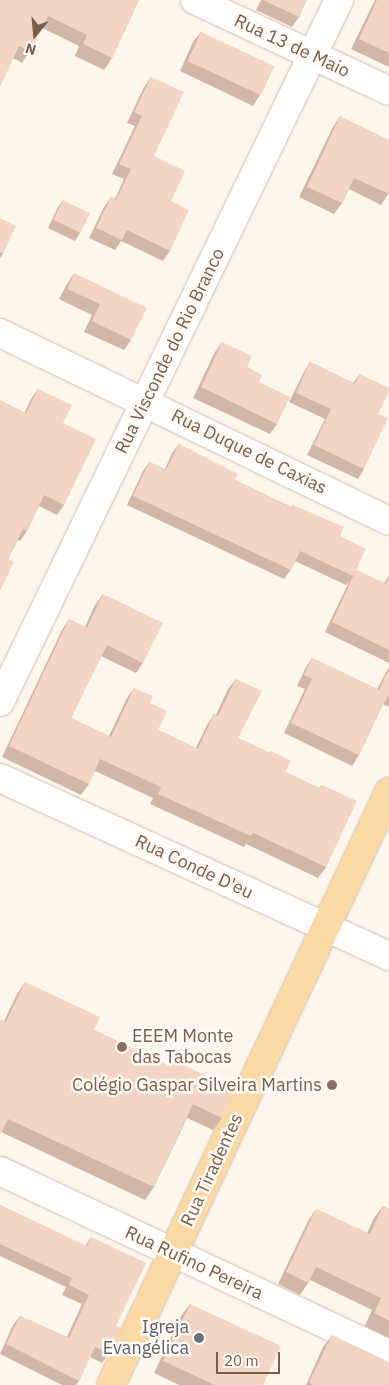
<!DOCTYPE html>
<meta charset="utf-8">
<style>
body{margin:0}
#map{position:relative;width:389px;height:1385px;overflow:hidden;background:#fdf6ec;font-family:"IBM Plex Sans",sans-serif}
div>[style]{position:absolute}
.roads{filter:drop-shadow(0 0 1px #d1beb0) drop-shadow(0 0 1px #d1beb0)}
.minor>*{height:28px;margin:-14px;padding:0 14px;transform-origin:14px;border-radius:14px;background:#fff}
.major>*{height:28px;margin:-14px;padding:0 14px;transform-origin:14px;border-radius:14px;background:#fbd9a5}
.wall>*{inset:0;background:#d1b7a8}
.building>*{inset:0;background:#f3d5c3;transform-origin:0 0}
.dots>*{width:14px;height:14px;translate:-50% -50%;box-sizing:border-box;border:2px solid #fffaf3;border-radius:50%}
span{translate:-50% -50%;white-space:nowrap;text-align:center;line-height:1.15;-webkit-text-stroke:5px #fffaf3;paint-order:stroke}
.street-label{font-size:18px;color:#7a5c4d}
.education-label{font-size:18px;color:#785e54}
.left{translate:0 -50%;text-align:left}
.right{translate:-100% -50%;text-align:right}
.worship-label{font-size:18px;color:#5b616d}
.north{position:absolute;left:10px;top:10px;width:50px;height:50px;-webkit-text-stroke:4px #fffaf3;paint-order:stroke;rotate:197deg;font-size:14px;font-weight:700;line-height:20px;text-align:center;color:#7a5c4d}
.north::after{content:'';display:block;margin:auto;width:18px;height:22px;background:#7a5c4d;clip-path:polygon(50% 0,100% 100%,50% 72%,0 100%)}
.scale{position:absolute;left:216px;top:1352px;width:64px;height:22px;box-sizing:border-box;border:2px solid #7a5c4d;border-top:0;padding-left:6px;font-size:15px;line-height:18px;white-space:nowrap;color:#7a5c4d;-webkit-text-stroke:4px #fffaf3;paint-order:stroke}
</style>
<div id="map">
<div class="roads">
<div class="minor">
<div style="left:195px;top:0;width:214px;rotate:25.1deg"></div>
<div style="left:0;top:333px;width:432px;rotate:25.8deg"></div>
<div style="left:0;top:702px;width:780px;rotate:-64.22deg"></div>
<div style="left:0;top:778px;width:428px;rotate:24.6deg"></div>
<div style="left:0;top:1171px;width:430px;rotate:25.2deg"></div>
</div>
<div class="major">
<div style="left:111px;top:1385px;width:655px;rotate:-64.88deg"></div>
</div>
</div>
<div class="wall">
<div style="clip-path:polygon(0 0,139px 0,112px 58px,104px 70px,75px 56px,79px 46px,42px 28px,30px 51px,22px 63px,13px 58px)"></div>
<div style="clip-path:polygon(261px 0,307px 0,299px 17px,292px 27px,256px 10px)"></div>
<div style="clip-path:polygon(375px 0,389px 0,389px 67px,351px 49px)"></div>
<div style="clip-path:polygon(201px 32px,260px 95px,253px 106px,180px 71px,193px 42px)"></div>
<div style="clip-path:polygon(151px 77px,154px 156px,171px 201px,170px 251px,163px 261px,121px 241px,115px 250px,89px 238px,104px 207px,111px 197px,115px 199px,124px 179px,112px 174px,135px 126px,127px 123px,144px 87px)"></div>
<div style="clip-path:polygon(340px 116px,389px 193px,381px 205px,349px 189px,342px 203px,334px 214px,299px 197px,333px 127px)"></div>
<div style="clip-path:polygon(63px 200px,80px 233px,75px 241px,48px 228px,58px 207px)"></div>
<div style="clip-path:polygon(0 218px,3px 254px,0 258px)"></div>
<div style="clip-path:polygon(74px 273px,131px 340px,124px 350px,84px 332px,92px 315px,59px 299px,67px 284px)"></div>
<div style="clip-path:polygon(222px 342px,247px 367px,259px 382px,277px 424px,270px 434px,193px 398px,215px 352px)"></div>
<div style="clip-path:polygon(310px 362px,353px 383px,360px 374px,378px 414px,364px 469px,358px 479px,307px 455px,325px 419px,289px 402px,304px 372px)"></div>
<div style="clip-path:polygon(38px 389px,63px 423px,64px 505px,57px 515px,39px 506px,27px 531px,20px 541px,18px 540px,8px 559px,0 592px,25px 412px,31px 399px)"></div>
<div style="clip-path:polygon(179px 444px,235px 480px,291px 507px,293px 505px,340px 536px,354px 574px,356px 570px,384px 583px,389px 576px,389px 663px,325px 632px,349px 582px,346px 585px,295px 561px,291px 570px,284px 579px,127px 505px,143px 471px,149px 462px,165px 469px,172px 453px)"></div>
<div style="clip-path:polygon(103px 594px,143px 663px,136px 673px,101px 656px,71px 718px,109px 736px,127px 698px,134px 688px,150px 703px,158px 730px,196px 748px,207px 725px,214px 714px,216px 715px,228px 689px,236px 679px,238px 738px,269px 753px,271px 751px,285px 772px,319px 788px,322px 785px,326px 867px,318px 878px,246px 844px,244px 847px,150px 804px,153px 798px,95px 771px,89px 784px,81px 795px,2px 757px,62px 630px,69px 619px,85px 627px,95px 605px)"></div>
<div style="clip-path:polygon(312px 658px,377px 689px,389px 667px,389px 707px,383px 704px,359px 755px,352px 766px,284px 733px,305px 689px,297px 686px,305px 669px)"></div>
<div style="clip-path:polygon(25px 982px,94px 1030px,171px 1067px,175px 1061px,222px 1118px,213px 1130px,187px 1118px,154px 1187px,145px 1200px,1px 1132px,4px 1021px,17px 994px)"></div>
<div style="clip-path:polygon(0 1205px,85px 1246px,91px 1237px,116px 1326px,109px 1353px,102px 1363px,90px 1357px,79px 1381px,76px 1385px,62px 1385px,0 1354px,13px 1325px,20px 1316px,67px 1337px,82px 1304px,62px 1295px,66px 1287px,0 1256px)"></div>
<div style="clip-path:polygon(383px 1206px,389px 1209px,389px 1338px,365px 1326px,372px 1310px,310px 1280px,300px 1295px,278px 1284px,308px 1221px,316px 1209px,367px 1233px,374px 1218px)"></div>
<div style="clip-path:polygon(190px 1304px,263px 1385px,179px 1385px,154px 1373px,181px 1316px)"></div>
<div style="clip-path:polygon(332px 1335px,389px 1385px,306px 1385px,323px 1347px)"></div>
</div>
<div class="building">
<div style="clip-path:polygon(0 0,139px 0,112px 58px,83px 44px,87px 35px,48px 16px,30px 51px,19px 46px,0 87px)"></div>
<div style="clip-path:polygon(263px 0,307px 0,299px 17px)"></div>
<div style="clip-path:polygon(377px 0,389px 0,389px 53px,359px 39px)"></div>
<div style="left:201px;top:32px;width:81px;height:32px;rotate:25deg"></div>
<div style="clip-path:polygon(151px 77px,184px 92px,154px 156px,185px 171px,171px 201px,189px 210px,170px 251px,127px 230px,122px 240px,96px 228px,111px 197px,116px 200px,131px 169px,119px 164px,142px 116px,134px 112px)"></div>
<div style="clip-path:polygon(340px 116px,389px 140px,389px 194px,354px 178px,342px 203px,307px 187px)"></div>
<div style="left:63px;top:200px;width:30px;height:22px;rotate:26deg"></div>
<div style="clip-path:polygon(0 218px,16px 226px,3px 254px,0 252px)"></div>
<div style="clip-path:polygon(74px 273px,147px 308px,131px 340px,92px 321px,100px 304px,67px 289px)"></div>
<div style="clip-path:polygon(222px 342px,252px 356px,247px 367px,262px 375px,259px 382px,290px 397px,277px 424px,201px 387px)"></div>
<div style="clip-path:polygon(310px 362px,355px 384px,360px 374px,389px 388px,389px 392px,378px 414px,388px 418px,364px 469px,314px 445px,331px 409px,296px 393px)"></div>
<div style="clip-path:polygon(38px 389px,72px 405px,63px 423px,96px 439px,64px 505px,44px 495px,27px 531px,23px 529px,8px 559px,14px 562px,0 591px,0 400px,26px 413px)"></div>
<div style="clip-path:polygon(179px 444px,238px 474px,235px 480px,292px 508px,293px 505px,344px 527px,340px 536px,366px 549px,353px 576px,300px 551px,291px 570px,133px 496px,149px 462px,166px 470px)"></div>
<div style="clip-path:polygon(356px 570px,386px 584px,389px 577px,389px 650px,332px 622px)"></div>
<div style="clip-path:polygon(103px 594px,163px 623px,143px 663px,107px 645px,71px 718px,111px 737px,134px 688px,153px 696px,150px 703px,167px 711px,158px 730px,198px 749px,214px 714px,218px 716px,236px 679px,262px 691px,238px 738px,270px 753px,271px 751px,291px 761px,285px 772px,320px 788px,322px 785px,357px 801px,326px 867px,253px 833px,251px 836px,158px 794px,161px 787px,100px 759px,89px 784px,9px 746px,69px 619px,87px 628px)"></div>
<div style="clip-path:polygon(312px 658px,388px 694px,359px 755px,291px 723px,312px 679px,304px 675px)"></div>
<div style="clip-path:polygon(389px 669px,389px 697px,387px 696px,388px 694px,379px 690px)"></div>
<div style="clip-path:polygon(25px 982px,100px 1017px,94px 1030px,172px 1067px,175px 1061px,235px 1089px,222px 1118px,193px 1104px,154px 1187px,8px 1119px,0 1135px,0 1019px,6px 1022px)"></div>
<div style="clip-path:polygon(0 1205px,87px 1246px,91px 1237px,146px 1263px,116px 1326px,121px 1328px,109px 1353px,95px 1347px,79px 1381px,6px 1344px,20px 1316px,69px 1338px,89px 1295px,69px 1285px,72px 1278px,0 1244px)"></div>
<div style="clip-path:polygon(383px 1206px,389px 1209px,389px 1321px,374px 1313px,381px 1298px,316px 1267px,308px 1283px,286px 1272px,316px 1209px,370px 1234px)"></div>
<div style="clip-path:polygon(190px 1304px,281px 1346px,263px 1385px,215px 1385px,163px 1361px)"></div>
<div style="clip-path:polygon(332px 1335px,389px 1362px,389px 1385px,314px 1385px,309px 1383px)"></div>
</div>
<div class="dots">
<div style="left:122px;top:1047px;background:#8d6e63"></div>
<div style="left:332px;top:1085px;background:#8d6e63"></div>
<div style="left:199px;top:1338px;background:#6b7280"></div>
</div>
<div class="street-label">
<span style="left:292px;top:46px;rotate:25deg">Rua 13 de Maio</span>
<span style="left:170px;top:351px;rotate:-64deg">Rua Visconde do Rio Branco</span>
<span style="left:249px;top:452px;rotate:26deg">Rua Duque de Caxias</span>
<span style="left:194px;top:867px;rotate:25deg">Rua Conde D'eu</span>
<span style="left:212px;top:1170px;rotate:-65deg">Rua Tiradentes</span>
<span style="left:194px;top:1263px;rotate:25deg">Rua Rufino Pereira</span>
</div>
<div class="education-label">
<span class="left" style="left:132px;top:1047px">EEEM Monte<br>das Tabocas</span>
<span class="right" style="left:322px;top:1085px">Colégio Gaspar Silveira Martins</span>
</div>
<div class="worship-label">
<span class="right" style="left:189px;top:1338px">Igreja<br>Evangélica</span>
</div>
<div class="north">N</div>
<div class="scale">20 m</div>
</div>
